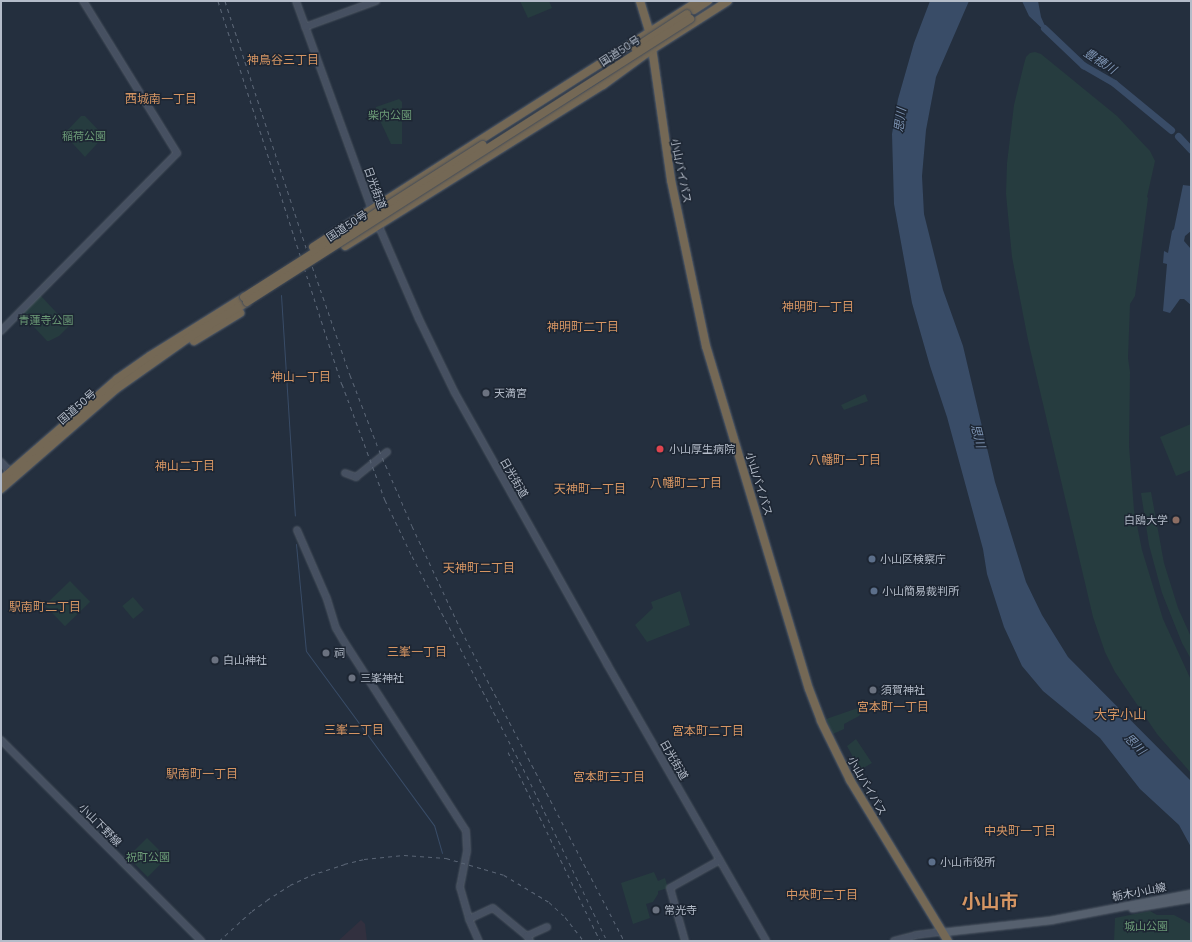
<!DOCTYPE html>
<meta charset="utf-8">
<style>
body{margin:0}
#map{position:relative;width:1192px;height:942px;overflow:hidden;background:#242f3e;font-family:"IBM Plex Sans","Noto Sans JP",sans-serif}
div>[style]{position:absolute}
.medical>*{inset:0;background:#32303f}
.green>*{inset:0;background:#263c3f;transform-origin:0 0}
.water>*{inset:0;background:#394c67}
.stream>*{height:1px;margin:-0.5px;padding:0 0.5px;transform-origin:0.5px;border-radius:0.5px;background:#394c67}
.river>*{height:7px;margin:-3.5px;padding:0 3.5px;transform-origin:3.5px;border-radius:3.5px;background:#394c67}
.roads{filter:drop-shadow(0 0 1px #565f6c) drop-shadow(0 0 1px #565f6c)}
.secondary>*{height:6px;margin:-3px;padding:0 3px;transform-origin:3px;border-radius:3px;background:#465061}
.primary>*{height:7px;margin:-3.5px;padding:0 3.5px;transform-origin:3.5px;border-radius:3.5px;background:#56606e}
.highway>*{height:8px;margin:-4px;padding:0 4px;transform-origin:4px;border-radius:4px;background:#746855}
.rail>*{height:1px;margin-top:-0.5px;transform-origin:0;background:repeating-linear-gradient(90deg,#5a6575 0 4px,transparent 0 8px)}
.bridges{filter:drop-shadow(0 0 1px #434c59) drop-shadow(0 0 1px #434c59)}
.highway-bridge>*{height:8px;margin:-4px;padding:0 4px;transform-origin:4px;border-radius:4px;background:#746855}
.dots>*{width:11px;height:11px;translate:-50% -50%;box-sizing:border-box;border:2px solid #1d2633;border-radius:50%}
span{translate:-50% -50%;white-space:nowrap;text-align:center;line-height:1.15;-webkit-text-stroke:3px #1d2633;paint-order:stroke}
.street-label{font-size:11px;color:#b4bcc9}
.park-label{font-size:11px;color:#6b9a76}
.poi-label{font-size:11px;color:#b4bcc9}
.left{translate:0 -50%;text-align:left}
.right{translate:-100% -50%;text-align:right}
.neighbourhood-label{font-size:12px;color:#d59563}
.water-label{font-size:12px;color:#7c92b1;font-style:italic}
.quarter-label{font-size:13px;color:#d59563}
.town-label{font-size:19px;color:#d59563;font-weight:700}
.frame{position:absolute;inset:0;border:2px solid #b4bcc9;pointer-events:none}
</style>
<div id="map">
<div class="medical">
<div style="clip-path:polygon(361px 920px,365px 924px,367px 941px,338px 941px)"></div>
</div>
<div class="green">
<div style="clip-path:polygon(520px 1px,549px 1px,552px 8px,528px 18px)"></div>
<div style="clip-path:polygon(1035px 52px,1041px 54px,1117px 116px,1150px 151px,1155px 161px,1147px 197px,1148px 198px,1135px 296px,1130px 304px,1128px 358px,1130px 372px,1129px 446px,1134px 510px,1142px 550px,1163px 619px,1191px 680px,1191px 773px,1157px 734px,1115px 672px,1105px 652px,1093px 617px,1028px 340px,1012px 257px,1006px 194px,1007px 163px,1014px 105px,1024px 64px,1026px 57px,1030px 53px)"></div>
<div style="clip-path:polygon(399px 99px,402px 102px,402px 144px,391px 144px,375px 110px,376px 107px)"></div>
<div style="clip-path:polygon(81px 116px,85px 116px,104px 136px,85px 157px,64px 134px)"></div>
<div style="clip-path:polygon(39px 296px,41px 296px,69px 326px,59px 336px,49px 341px,47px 341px,22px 314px)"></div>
<div style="clip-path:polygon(865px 394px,868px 401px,844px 410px,841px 405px)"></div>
<div style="clip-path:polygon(1191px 424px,1191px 470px,1176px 476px,1160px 437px)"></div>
<div style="clip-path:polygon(1151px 492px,1164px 563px,1178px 608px,1191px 637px,1191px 659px,1182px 643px,1162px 593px,1149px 545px,1141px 493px)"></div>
<div style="left:70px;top:581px;width:29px;height:35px;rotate:46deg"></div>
<div style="clip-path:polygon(680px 591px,690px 625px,647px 642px,635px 625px,653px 608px,651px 602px)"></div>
<div style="left:133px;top:597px;width:17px;height:14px;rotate:50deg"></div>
<div style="clip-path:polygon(861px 707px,863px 711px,859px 716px,844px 724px,844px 729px,833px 734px,826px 719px)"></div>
<div style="clip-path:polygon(856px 739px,872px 763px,860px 770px,847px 746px)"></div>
<div style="left:147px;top:838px;width:28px;height:27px;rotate:45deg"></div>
<div style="clip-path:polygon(654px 872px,658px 881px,665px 878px,668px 888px,658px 891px,658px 894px,653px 902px,646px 904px,650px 918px,633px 924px,621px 883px)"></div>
<div style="clip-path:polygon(1150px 911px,1157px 915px,1174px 915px,1191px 924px,1191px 941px,1114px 941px,1115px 918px)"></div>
</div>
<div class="water">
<div style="clip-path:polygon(930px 1px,969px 1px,936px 77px,926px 130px,922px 176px,924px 214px,943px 290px,963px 346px,995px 482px,1026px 582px,1042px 615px,1068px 657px,1191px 781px,1191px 847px,1179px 825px,1140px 789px,1100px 738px,1043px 691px,1022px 666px,1004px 627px,987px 574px,983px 549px,947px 417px,930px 366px,912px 303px,894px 204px,892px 134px,898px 99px,914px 43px)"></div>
<div style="clip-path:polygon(1022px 1px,1038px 1px,1041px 17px,1049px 35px,1029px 16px)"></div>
<div style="clip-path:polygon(1183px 185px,1191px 186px,1191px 231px,1185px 236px,1184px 241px,1191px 249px,1191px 305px,1184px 299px,1180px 299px,1170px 313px,1163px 311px,1167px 264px,1163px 263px,1164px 251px,1168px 253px,1172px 231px,1174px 229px)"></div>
</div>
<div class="stream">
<div style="left:281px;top:295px;width:221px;rotate:86.4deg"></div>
<div style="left:296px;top:544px;width:107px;rotate:84.7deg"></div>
<div style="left:306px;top:651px;width:216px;rotate:53.7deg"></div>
<div style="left:434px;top:825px;width:29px;rotate:74deg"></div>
</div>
<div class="river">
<div style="left:1044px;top:28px;width:54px;rotate:43.5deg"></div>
<div style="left:1083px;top:65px;width:36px;rotate:30deg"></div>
<div style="left:1114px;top:83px;width:74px;rotate:39.5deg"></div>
<div style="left:1178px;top:136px;width:19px;rotate:47deg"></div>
</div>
<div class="roads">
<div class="secondary">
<div style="left:296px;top:1px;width:225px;rotate:70deg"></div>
<div style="left:305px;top:27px;width:76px;rotate:-20.1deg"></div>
<div style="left:377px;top:222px;width:106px;rotate:66.6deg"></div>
<div style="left:419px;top:319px;width:82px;rotate:64.1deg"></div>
<div style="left:455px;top:393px;width:311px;rotate:60.7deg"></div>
<div style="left:607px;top:664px;width:319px;rotate:60.1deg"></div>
<div style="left:1px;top:331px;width:250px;rotate:-45.3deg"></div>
<div style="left:177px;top:153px;width:179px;rotate:-121.7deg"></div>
<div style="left:1px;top:462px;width:16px;rotate:47deg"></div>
<div style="left:345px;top:473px;width:12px;rotate:20deg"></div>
<div style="left:356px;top:477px;width:40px;rotate:-39deg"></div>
<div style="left:297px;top:530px;width:75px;rotate:66.5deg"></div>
<div style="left:327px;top:599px;width:30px;rotate:73deg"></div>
<div style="left:336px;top:628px;width:14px;rotate:60deg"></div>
<div style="left:343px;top:640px;width:227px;rotate:57.2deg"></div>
<div style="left:466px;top:831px;width:20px;rotate:87deg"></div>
<div style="left:467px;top:851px;width:37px;rotate:101deg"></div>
<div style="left:460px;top:887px;width:33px;rotate:74deg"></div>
<div style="left:469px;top:919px;width:24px;rotate:66deg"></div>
<div style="left:1px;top:740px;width:284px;rotate:45.1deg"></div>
<div style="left:469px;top:919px;width:26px;rotate:-25deg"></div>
<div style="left:493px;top:908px;width:44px;rotate:39.5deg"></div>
<div style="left:527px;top:936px;width:6px;rotate:59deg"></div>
<div style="left:527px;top:936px;width:22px;rotate:-24deg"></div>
<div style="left:685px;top:941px;width:55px;rotate:-105.8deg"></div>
<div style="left:670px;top:888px;width:57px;rotate:-29.2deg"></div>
<div style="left:894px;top:941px;width:23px;rotate:-15deg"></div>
<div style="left:916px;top:935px;width:26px;rotate:-7deg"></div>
</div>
<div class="primary">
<div style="left:1132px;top:908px;width:60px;rotate:-9.6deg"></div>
<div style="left:942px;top:932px;width:109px;rotate:-6.3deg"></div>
<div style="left:1050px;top:920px;width:144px;rotate:-10.8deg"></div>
</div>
<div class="highway">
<div style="left:640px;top:1px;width:34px;rotate:73deg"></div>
<div style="left:650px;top:34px;width:148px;rotate:81.8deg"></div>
<div style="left:671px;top:180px;width:170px;rotate:78.1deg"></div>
<div style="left:706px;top:346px;width:358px;rotate:73.3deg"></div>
<div style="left:809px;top:689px;width:34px;rotate:69deg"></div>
<div style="left:821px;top:721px;width:66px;rotate:63.8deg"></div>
<div style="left:850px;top:780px;width:188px;rotate:58.7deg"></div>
<div style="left:694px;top:10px;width:17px;rotate:-33deg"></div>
<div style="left:336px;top:232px;width:430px;rotate:-32.5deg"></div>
<div style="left:345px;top:246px;width:304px;rotate:-32deg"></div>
<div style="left:603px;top:85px;width:59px;rotate:-36.1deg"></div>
<div style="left:651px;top:50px;width:91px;rotate:-32.5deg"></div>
<div style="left:194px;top:341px;width:54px;rotate:-31.3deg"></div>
<div style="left:1px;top:480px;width:154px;rotate:-41deg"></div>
<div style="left:117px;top:379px;width:40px;rotate:-34.9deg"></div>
<div style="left:150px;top:356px;width:111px;rotate:-32.1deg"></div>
<div style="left:1px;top:489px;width:152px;rotate:-41deg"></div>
<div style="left:116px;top:389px;width:88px;rotate:-35.3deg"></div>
<div style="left:188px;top:338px;width:69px;rotate:-31.4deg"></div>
</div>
</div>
<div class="rail">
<div style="left:218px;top:1px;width:403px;rotate:72.1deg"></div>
<div style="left:342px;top:384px;width:124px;rotate:69.7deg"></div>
<div style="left:385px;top:500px;width:62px;rotate:64.3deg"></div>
<div style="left:412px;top:556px;width:248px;rotate:62.4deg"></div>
<div style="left:527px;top:776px;width:183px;rotate:64.1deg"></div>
<div style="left:225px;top:1px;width:287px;rotate:71.8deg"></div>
<div style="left:315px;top:274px;width:107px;rotate:70.9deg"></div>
<div style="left:350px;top:375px;width:80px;rotate:68.9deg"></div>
<div style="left:379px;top:450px;width:83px;rotate:66.5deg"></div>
<div style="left:412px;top:526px;width:115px;rotate:64.8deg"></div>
<div style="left:461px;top:630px;width:351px;rotate:62.3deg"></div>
<div style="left:508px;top:752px;width:210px;rotate:64deg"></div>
<div style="left:219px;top:941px;width:45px;rotate:-42.3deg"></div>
<div style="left:252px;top:911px;width:19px;rotate:-36deg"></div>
<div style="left:267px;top:900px;width:27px;rotate:-33deg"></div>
<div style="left:290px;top:885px;width:23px;rotate:-25deg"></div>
<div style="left:311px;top:875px;width:35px;rotate:-18deg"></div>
<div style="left:344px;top:864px;width:21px;rotate:-14deg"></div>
<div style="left:364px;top:859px;width:40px;rotate:-5.7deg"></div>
<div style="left:404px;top:855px;width:42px;rotate:4.1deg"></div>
<div style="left:446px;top:858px;width:60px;rotate:16.3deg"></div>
<div style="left:504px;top:875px;width:52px;rotate:31deg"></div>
<div style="left:549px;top:902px;width:22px;rotate:43deg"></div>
<div style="left:565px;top:917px;width:31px;rotate:52deg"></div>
</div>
<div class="bridges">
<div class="highway-bridge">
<div style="left:635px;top:48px;width:62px;rotate:-33.2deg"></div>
<div style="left:313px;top:247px;width:27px;rotate:-33deg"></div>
<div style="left:244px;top:297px;width:283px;rotate:-32.5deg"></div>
<div style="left:247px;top:302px;width:526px;rotate:-32.57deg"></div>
</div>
</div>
<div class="dots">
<div style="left:486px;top:393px;background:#6b7280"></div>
<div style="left:660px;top:449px;background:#e0444e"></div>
<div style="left:1176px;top:520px;background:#8d6e63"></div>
<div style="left:872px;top:559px;background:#5c6f8a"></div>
<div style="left:874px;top:591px;background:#5c6f8a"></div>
<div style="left:326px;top:653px;background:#6b7280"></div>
<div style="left:215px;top:660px;background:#6b7280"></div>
<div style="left:352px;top:678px;background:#6b7280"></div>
<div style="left:873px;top:690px;background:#6b7280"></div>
<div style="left:932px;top:862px;background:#5c6f8a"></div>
<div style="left:656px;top:910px;background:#6b7280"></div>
</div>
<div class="street-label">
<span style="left:620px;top:51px;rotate:-33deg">国道50号</span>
<span style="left:681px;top:171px;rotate:79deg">小山バイパス</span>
<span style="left:375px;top:188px;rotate:70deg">日光街道</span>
<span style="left:347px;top:226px;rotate:-33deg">国道50号</span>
<span style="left:77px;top:407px;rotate:-41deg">国道50号</span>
<span style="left:514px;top:478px;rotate:60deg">日光街道</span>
<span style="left:759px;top:484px;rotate:73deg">小山バイパス</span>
<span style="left:674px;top:760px;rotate:60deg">日光街道</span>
<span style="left:867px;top:786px;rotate:60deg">小山バイパス</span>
<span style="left:100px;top:825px;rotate:45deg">小山下野線</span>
<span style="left:1139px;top:892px;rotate:-11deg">栃木小山線</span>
</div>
<div class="park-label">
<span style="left:390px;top:115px">柴内公園</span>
<span style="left:84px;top:136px">稲荷公園</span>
<span style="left:46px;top:320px">青蓮寺公園</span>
<span style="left:148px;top:857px">祝町公園</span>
<span style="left:1146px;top:926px">城山公園</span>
</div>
<div class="poi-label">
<span class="left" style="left:494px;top:393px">天満宮</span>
<span class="left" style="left:669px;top:449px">小山厚生病院</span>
<span class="right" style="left:1168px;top:520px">白鴎大学</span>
<span class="left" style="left:880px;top:559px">小山区検察庁</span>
<span class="left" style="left:882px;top:591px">小山簡易裁判所</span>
<span class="left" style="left:334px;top:653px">祠</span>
<span class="left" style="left:223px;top:660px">白山神社</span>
<span class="left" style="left:360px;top:678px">三峯神社</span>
<span class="left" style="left:881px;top:690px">須賀神社</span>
<span class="left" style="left:940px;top:862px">小山市役所</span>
<span class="left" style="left:664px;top:910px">常光寺</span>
</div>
<div class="neighbourhood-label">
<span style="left:283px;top:60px">神鳥谷三丁目</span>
<span style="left:161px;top:99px">西城南一丁目</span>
<span style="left:818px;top:307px">神明町一丁目</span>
<span style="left:583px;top:327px">神明町二丁目</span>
<span style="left:301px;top:377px">神山一丁目</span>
<span style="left:845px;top:460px">八幡町一丁目</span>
<span style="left:185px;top:466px">神山二丁目</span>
<span style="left:686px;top:483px">八幡町二丁目</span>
<span style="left:590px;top:489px">天神町一丁目</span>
<span style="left:479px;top:568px">天神町二丁目</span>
<span style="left:45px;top:607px">駅南町二丁目</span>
<span style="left:417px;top:652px">三峯一丁目</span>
<span style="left:893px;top:707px">宮本町一丁目</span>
<span style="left:354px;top:730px">三峯二丁目</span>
<span style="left:708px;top:731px">宮本町二丁目</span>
<span style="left:202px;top:774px">駅南町一丁目</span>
<span style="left:609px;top:777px">宮本町三丁目</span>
<span style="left:1020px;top:831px">中央町一丁目</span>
<span style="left:822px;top:895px">中央町二丁目</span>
</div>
<div class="water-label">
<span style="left:1100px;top:61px;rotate:33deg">豊穂川</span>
<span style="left:900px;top:120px;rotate:-82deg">思川</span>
<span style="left:978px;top:436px;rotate:75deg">思川</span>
<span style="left:1135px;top:744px;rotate:45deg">思川</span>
</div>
<div class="quarter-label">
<span style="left:1120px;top:715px">大字小山</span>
</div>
<div class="town-label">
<span style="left:990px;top:902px">小山市</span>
</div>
<div class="frame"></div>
</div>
